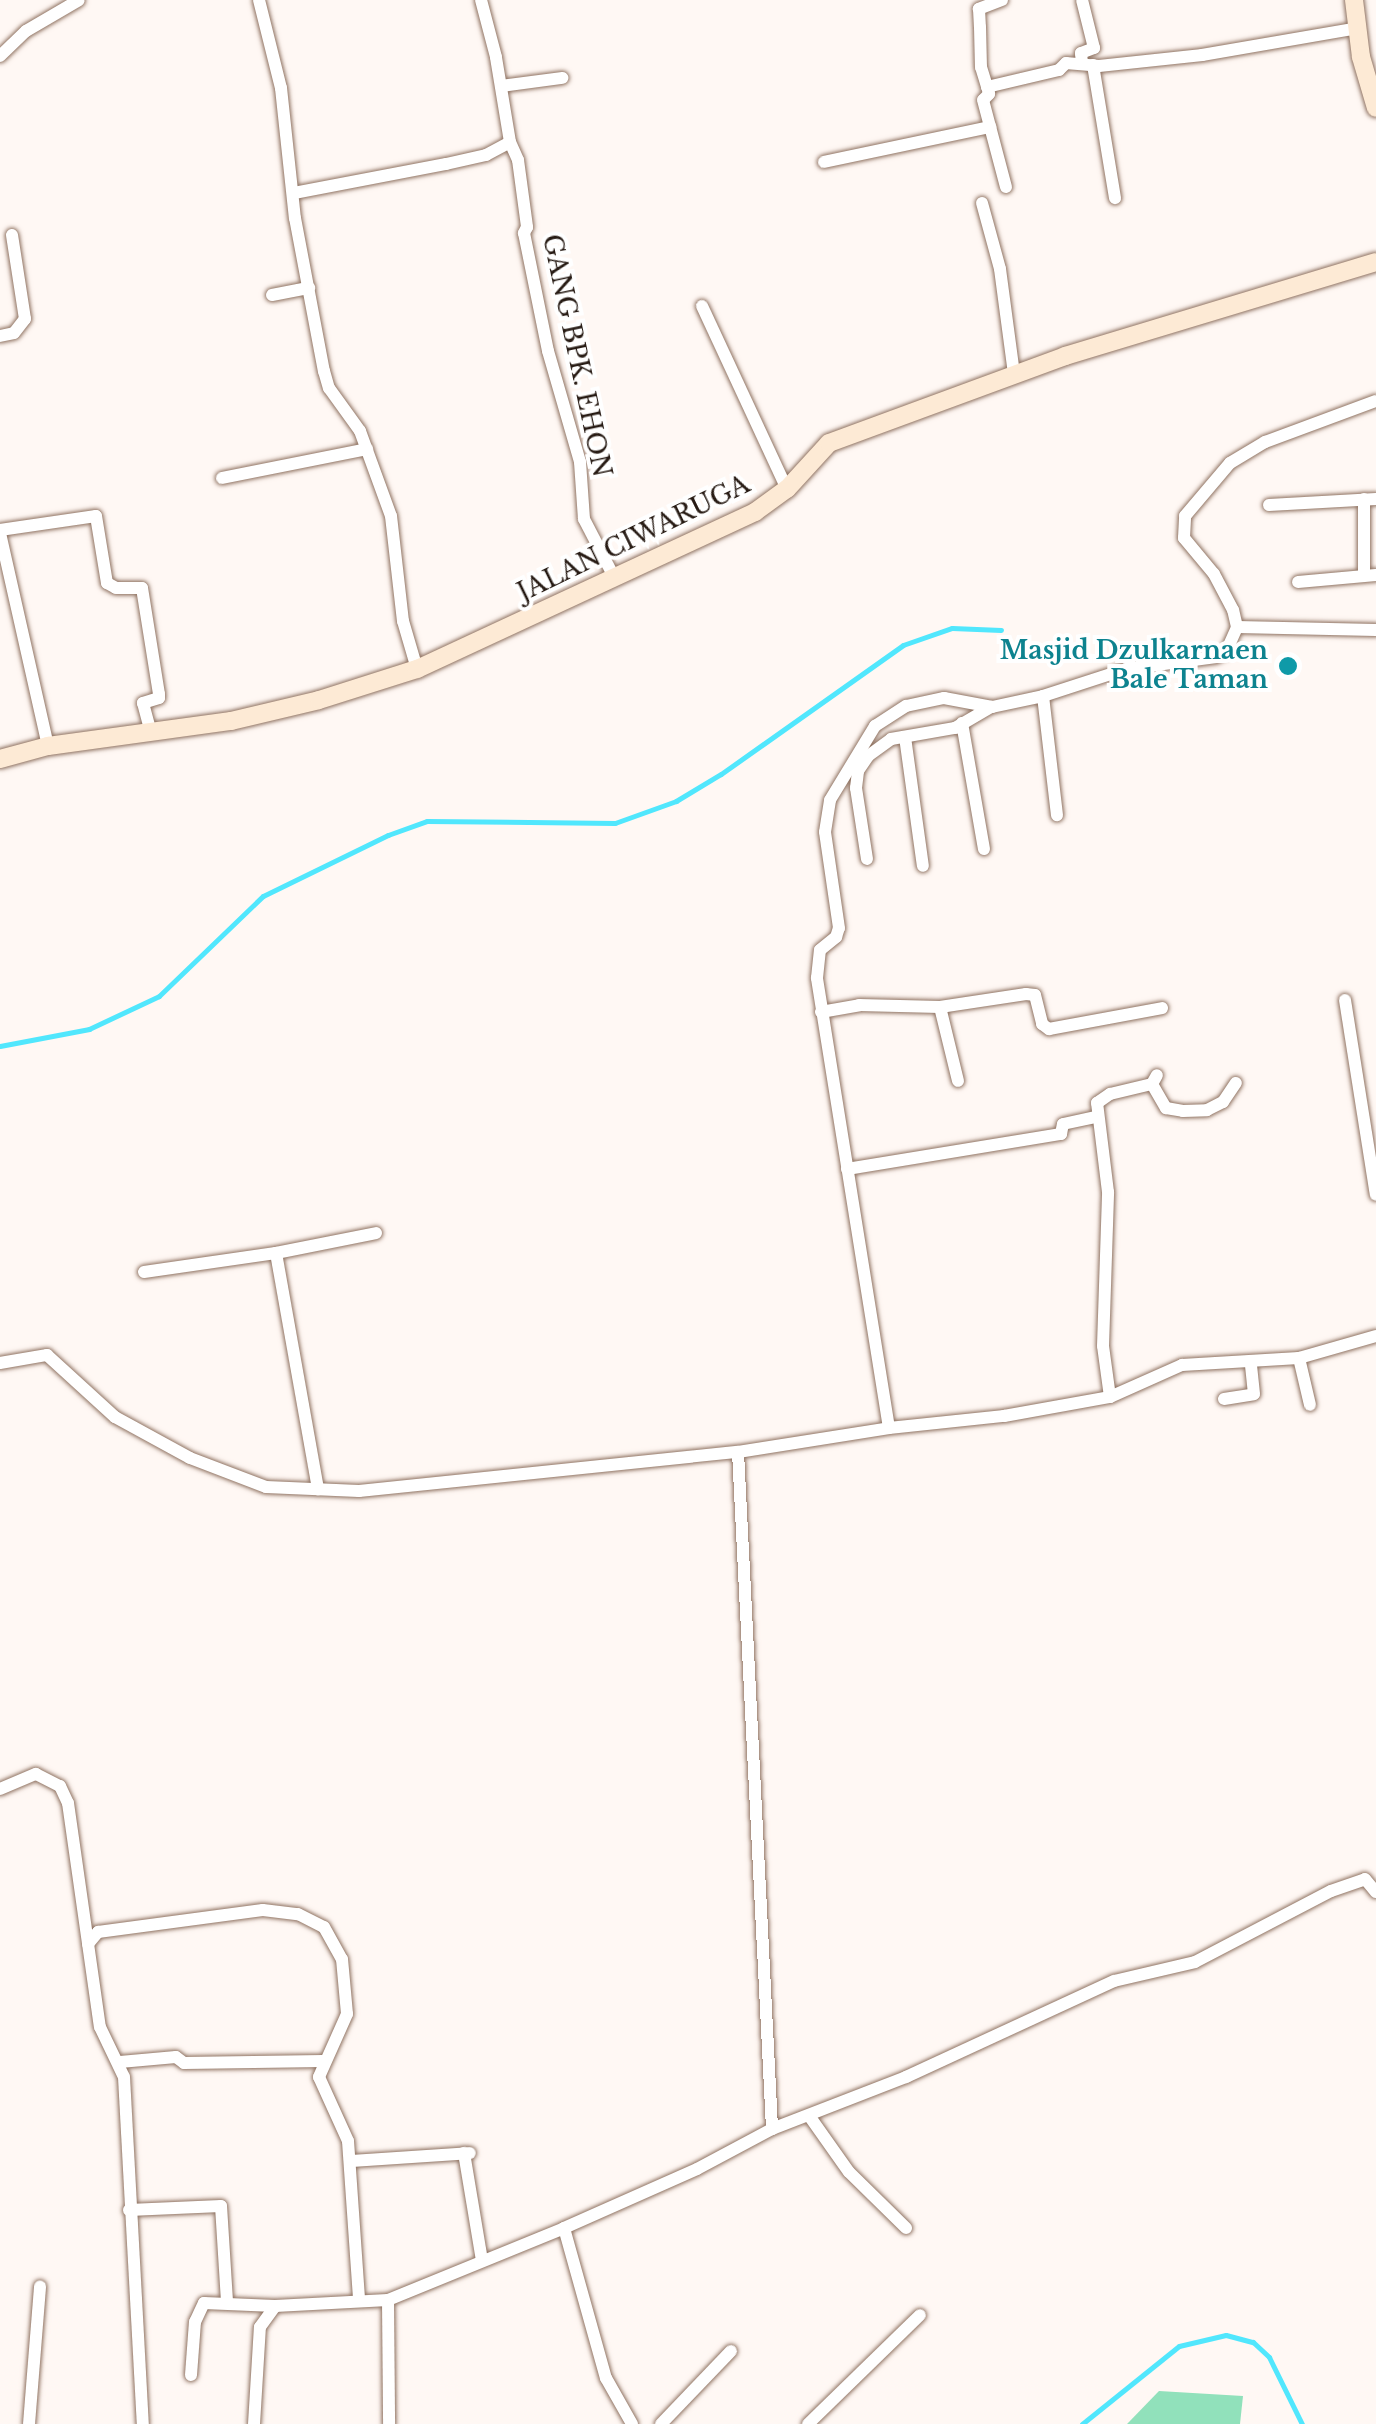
<!DOCTYPE html>
<style>
body{margin:0}
#map{position:relative;width:1376px;height:2424px;overflow:hidden;background:#fff8f4;font-family:"Libre Baskerville",serif}
div>[style]{position:absolute}
.green>*{inset:0;background:#91e1bb}
.stream>*{height:5px;margin:-2.5px;padding:0 2.5px;transform-origin:2.5px;border-radius:2.5px;background:#51e7fd}
.roads{filter:drop-shadow(0 0 2px #907362) drop-shadow(0 0 2px #907362)}
.street>*{height:12px;margin:-6px;padding:0 6px;transform-origin:6px;border-radius:6px;background:#fff}
.secondary>*{height:18px;margin:-9px;padding:0 9px;transform-origin:9px;border-radius:9px;background:#fdead5}
.dots>*{width:28px;height:28px;translate:-50% -50%;box-sizing:border-box;border:5px solid #fff;border-radius:50%}
span{translate:-50% -50%;white-space:nowrap;text-align:center;line-height:1.15;-webkit-text-stroke:8px #fff;paint-order:stroke}
.street-label{font-size:25px;color:#271b14}
.culture-label{font-size:25px;color:#0d838f;font-weight:700}
.right{translate:-100% -50%;text-align:right}
</style>
<div id="map">
<div class="green">
<div style="clip-path:polygon(1159px 2391px,1243px 2396px,1240px 2424px,1127px 2424px)"></div>
</div>
<div class="stream">
<div style="left:0;top:1046px;width:91px;rotate:-10.8deg"></div>
<div style="left:89px;top:1029px;width:77px;rotate:-25.2deg"></div>
<div style="left:159px;top:996px;width:144px;rotate:-43.9deg"></div>
<div style="left:263px;top:896px;width:139px;rotate:-26deg"></div>
<div style="left:388px;top:835px;width:41px;rotate:-19.7deg"></div>
<div style="left:427px;top:821px;width:188px;rotate:0.6deg"></div>
<div style="left:615px;top:823px;width:65px;rotate:-19.8deg"></div>
<div style="left:676px;top:801px;width:52px;rotate:-31deg"></div>
<div style="left:721px;top:774px;width:223px;rotate:-35.3deg"></div>
<div style="left:903px;top:645px;width:52px;rotate:-19.1deg"></div>
<div style="left:952px;top:628px;width:49px;rotate:2.3deg"></div>
<div style="left:1082px;top:2424px;width:124px;rotate:-38.8deg"></div>
<div style="left:1179px;top:2346px;width:48px;rotate:-13.2deg"></div>
<div style="left:1226px;top:2335px;width:28px;rotate:15deg"></div>
<div style="left:1253px;top:2342px;width:22px;rotate:43deg"></div>
<div style="left:1269px;top:2357px;width:75px;rotate:63.8deg"></div>
</div>
<div class="roads">
<div class="street">
<div style="left:259px;top:0;width:91px;rotate:76deg"></div>
<div style="left:281px;top:88px;width:131px;rotate:83.9deg"></div>
<div style="left:295px;top:218px;width:156px;rotate:79.3deg"></div>
<div style="left:324px;top:371px;width:18px;rotate:74deg"></div>
<div style="left:329px;top:388px;width:53px;rotate:54.2deg"></div>
<div style="left:360px;top:431px;width:90px;rotate:70deg"></div>
<div style="left:391px;top:516px;width:106px;rotate:83.5deg"></div>
<div style="left:403px;top:621px;width:50px;rotate:73.7deg"></div>
<div style="left:1002px;top:0;width:25px;rotate:159deg"></div>
<div style="left:979px;top:9px;width:18px;rotate:87deg"></div>
<div style="left:980px;top:27px;width:40px;rotate:88.6deg"></div>
<div style="left:981px;top:67px;width:28px;rotate:73deg"></div>
<div style="left:989px;top:94px;width:8px;rotate:135deg"></div>
<div style="left:983px;top:100px;width:90px;rotate:75.2deg"></div>
<div style="left:0;top:56px;width:36px;rotate:-44deg"></div>
<div style="left:26px;top:31px;width:61px;rotate:-30.3deg"></div>
<div style="left:1082px;top:63px;width:10px;rotate:-96deg"></div>
<div style="left:1081px;top:53px;width:14px;rotate:-21deg"></div>
<div style="left:1094px;top:48px;width:49px;rotate:-104deg"></div>
<div style="left:1093px;top:65px;width:135px;rotate:80.6deg"></div>
<div style="left:501px;top:86px;width:62px;rotate:-7.5deg"></div>
<div style="left:987px;top:87px;width:74px;rotate:-13.3deg"></div>
<div style="left:1059px;top:70px;width:10px;rotate:-45deg"></div>
<div style="left:1066px;top:63px;width:33px;rotate:5deg"></div>
<div style="left:1099px;top:66px;width:104px;rotate:-6.1deg"></div>
<div style="left:1202px;top:55px;width:158px;rotate:-9.8deg"></div>
<div style="left:510px;top:142px;width:20px;rotate:66deg"></div>
<div style="left:518px;top:160px;width:68px;rotate:82.3deg"></div>
<div style="left:527px;top:227px;width:7px;rotate:117deg"></div>
<div style="left:524px;top:233px;width:120px;rotate:78.5deg"></div>
<div style="left:548px;top:351px;width:116px;rotate:73.9deg"></div>
<div style="left:580px;top:462px;width:57px;rotate:86deg"></div>
<div style="left:584px;top:519px;width:63px;rotate:62.6deg"></div>
<div style="left:824px;top:162px;width:170px;rotate:-11.9deg"></div>
<div style="left:294px;top:193px;width:155px;rotate:-10.8deg"></div>
<div style="left:446px;top:164px;width:41px;rotate:-12.7deg"></div>
<div style="left:486px;top:155px;width:27px;rotate:-28deg"></div>
<div style="left:510px;top:142px;width:86px;rotate:-99.4deg"></div>
<div style="left:496px;top:57px;width:59px;rotate:-104.7deg"></div>
<div style="left:982px;top:203px;width:68px;rotate:74.7deg"></div>
<div style="left:1000px;top:269px;width:106px;rotate:82.4deg"></div>
<div style="left:272px;top:295px;width:38px;rotate:-11deg"></div>
<div style="left:702px;top:306px;width:202px;rotate:65.1deg"></div>
<div style="left:0;top:336px;width:14px;rotate:-12deg"></div>
<div style="left:14px;top:333px;width:18px;rotate:-52deg"></div>
<div style="left:25px;top:319px;width:85px;rotate:-98.8deg"></div>
<div style="left:222px;top:478px;width:148px;rotate:-11.3deg"></div>
<div style="left:1269px;top:505px;width:107px;rotate:-3.2deg"></div>
<div style="left:0;top:530px;width:97px;rotate:-8.3deg"></div>
<div style="left:96px;top:516px;width:68px;rotate:80.7deg"></div>
<div style="left:107px;top:583px;width:10px;rotate:29deg"></div>
<div style="left:116px;top:588px;width:26px"></div>
<div style="left:142px;top:588px;width:107px;rotate:80.9deg"></div>
<div style="left:159px;top:694px;width:4px;rotate:90deg"></div>
<div style="left:159px;top:698px;width:17px;rotate:163deg"></div>
<div style="left:143px;top:703px;width:30px;rotate:75deg"></div>
<div style="left:0;top:533px;width:218px;rotate:77.3deg"></div>
<div style="left:1364px;top:575px;width:76px;rotate:-90deg"></div>
<div style="left:1298px;top:582px;width:78px;rotate:-5.1deg"></div>
<div style="left:1237px;top:627px;width:139px;rotate:1.2deg"></div>
<div style="left:1043px;top:696px;width:120px;rotate:83.3deg"></div>
<div style="left:962px;top:723px;width:128px;rotate:80.1deg"></div>
<div style="left:905px;top:737px;width:130px;rotate:82.1deg"></div>
<div style="left:867px;top:859px;width:72px;rotate:-98.8deg"></div>
<div style="left:856px;top:788px;width:17px;rotate:-83deg"></div>
<div style="left:858px;top:771px;width:18px;rotate:-56deg"></div>
<div style="left:868px;top:756px;width:29px;rotate:-36deg"></div>
<div style="left:891px;top:739px;width:65px;rotate:-9.8deg"></div>
<div style="left:955px;top:728px;width:42px;rotate:-30.3deg"></div>
<div style="left:1345px;top:1000px;width:197px;rotate:81deg"></div>
<div style="left:940px;top:1007px;width:76px;rotate:76.3deg"></div>
<div style="left:821px;top:1012px;width:39px;rotate:-10deg"></div>
<div style="left:859px;top:1005px;width:81px;rotate:1.4deg"></div>
<div style="left:940px;top:1007px;width:87px;rotate:-8.6deg"></div>
<div style="left:1026px;top:994px;width:9px;rotate:6deg"></div>
<div style="left:1035px;top:995px;width:30px;rotate:76deg"></div>
<div style="left:1042px;top:1024px;width:9px;rotate:36deg"></div>
<div style="left:1049px;top:1029px;width:115px;rotate:-10.5deg"></div>
<div style="left:1152px;top:1084px;width:28px;rotate:60deg"></div>
<div style="left:1166px;top:1108px;width:17px;rotate:10deg"></div>
<div style="left:1183px;top:1111px;width:24px;rotate:-2deg"></div>
<div style="left:1207px;top:1110px;width:18px;rotate:-27deg"></div>
<div style="left:1223px;top:1102px;width:23px;rotate:-56deg"></div>
<div style="left:847px;top:1169px;width:217px;rotate:-9.3deg"></div>
<div style="left:1061px;top:1134px;width:10px;rotate:-79deg"></div>
<div style="left:1063px;top:1124px;width:35px;rotate:-12deg"></div>
<div style="left:276px;top:1253px;width:240px;rotate:79.9deg"></div>
<div style="left:144px;top:1272px;width:133px;rotate:-8.2deg"></div>
<div style="left:276px;top:1253px;width:102px;rotate:-11.3deg"></div>
<div style="left:1299px;top:1358px;width:48px;rotate:76.8deg"></div>
<div style="left:0;top:1363px;width:48px;rotate:-9.7deg"></div>
<div style="left:47px;top:1355px;width:92px;rotate:42.4deg"></div>
<div style="left:115px;top:1417px;width:85px;rotate:28.7deg"></div>
<div style="left:190px;top:1458px;width:81px;rotate:20.9deg"></div>
<div style="left:266px;top:1487px;width:93px;rotate:2.5deg"></div>
<div style="left:359px;top:1491px;width:381px;rotate:-5.9deg"></div>
<div style="left:738px;top:1452px;width:153px;rotate:-9deg"></div>
<div style="left:889px;top:1428px;width:116px;rotate:-6deg"></div>
<div style="left:1004px;top:1416px;width:108px;rotate:-10.2deg"></div>
<div style="left:1110px;top:1397px;width:79px;rotate:-24deg"></div>
<div style="left:1182px;top:1365px;width:117px;rotate:-3.4deg"></div>
<div style="left:1299px;top:1358px;width:80px;rotate:-15.9deg"></div>
<div style="left:1110px;top:1397px;width:51px;rotate:-97.8deg"></div>
<div style="left:1103px;top:1346px;width:154px;rotate:-88.1deg"></div>
<div style="left:1108px;top:1192px;width:90px;rotate:-97deg"></div>
<div style="left:1097px;top:1103px;width:16px;rotate:-35deg"></div>
<div style="left:1110px;top:1094px;width:43px;rotate:-13.4deg"></div>
<div style="left:1152px;top:1084px;width:10px;rotate:-61deg"></div>
<div style="left:1224px;top:1399px;width:30px;rotate:-9deg"></div>
<div style="left:1254px;top:1394px;width:31px;rotate:-96deg"></div>
<div style="left:889px;top:1428px;width:456px;rotate:-99.1deg"></div>
<div style="left:817px;top:978px;width:28px;rotate:-84deg"></div>
<div style="left:820px;top:950px;width:21px;rotate:-39deg"></div>
<div style="left:836px;top:937px;width:9px;rotate:-72deg"></div>
<div style="left:839px;top:928px;width:97px;rotate:-98.3deg"></div>
<div style="left:825px;top:832px;width:32px;rotate:-81deg"></div>
<div style="left:830px;top:800px;width:87px;rotate:-58.7deg"></div>
<div style="left:875px;top:726px;width:37px;rotate:-33deg"></div>
<div style="left:906px;top:706px;width:39px;rotate:-12deg"></div>
<div style="left:944px;top:698px;width:49px;rotate:10.6deg"></div>
<div style="left:992px;top:707px;width:52px;rotate:-12.2deg"></div>
<div style="left:1043px;top:696px;width:87px;rotate:-18deg"></div>
<div style="left:1126px;top:669px;width:91px;rotate:-7.6deg"></div>
<div style="left:1216px;top:657px;width:11px;rotate:-27deg"></div>
<div style="left:1226px;top:652px;width:27px;rotate:-66deg"></div>
<div style="left:1237px;top:627px;width:17px;rotate:-103deg"></div>
<div style="left:1233px;top:610px;width:41px;rotate:-117.8deg"></div>
<div style="left:1214px;top:574px;width:47px;rotate:-129.8deg"></div>
<div style="left:1184px;top:538px;width:22px;rotate:-87deg"></div>
<div style="left:1185px;top:516px;width:70px;rotate:-49.7deg"></div>
<div style="left:1230px;top:463px;width:41px;rotate:-31deg"></div>
<div style="left:1265px;top:442px;width:118px;rotate:-20.3deg"></div>
<div style="left:738px;top:1452px;width:678px;rotate:87.12deg"></div>
<div style="left:0;top:1789px;width:39px;rotate:-23deg"></div>
<div style="left:36px;top:1774px;width:27px;rotate:27deg"></div>
<div style="left:60px;top:1786px;width:19px;rotate:65deg"></div>
<div style="left:68px;top:1803px;width:226px;rotate:81.9deg"></div>
<div style="left:100px;top:2027px;width:55px;rotate:64.4deg"></div>
<div style="left:124px;top:2077px;width:348px;rotate:86.9deg"></div>
<div style="left:88px;top:1944px;width:16px;rotate:-50deg"></div>
<div style="left:98px;top:1932px;width:166px;rotate:-7.6deg"></div>
<div style="left:263px;top:1910px;width:35px;rotate:7deg"></div>
<div style="left:298px;top:1914px;width:29px;rotate:27deg"></div>
<div style="left:324px;top:1927px;width:37px;rotate:61deg"></div>
<div style="left:342px;top:1959px;width:55px;rotate:84.8deg"></div>
<div style="left:347px;top:2014px;width:69px;rotate:114deg"></div>
<div style="left:319px;top:2077px;width:70px;rotate:65.6deg"></div>
<div style="left:348px;top:2141px;width:159px;rotate:86deg"></div>
<div style="left:120px;top:2062px;width:56px;rotate:-5.1deg"></div>
<div style="left:176px;top:2057px;width:10px;rotate:37deg"></div>
<div style="left:184px;top:2063px;width:139px;rotate:-0.8deg"></div>
<div style="left:810px;top:2117px;width:67px;rotate:54.7deg"></div>
<div style="left:849px;top:2172px;width:80px;rotate:44.5deg"></div>
<div style="left:464px;top:2153px;width:109px;rotate:80.5deg"></div>
<div style="left:350px;top:2161px;width:120px;rotate:-3.8deg"></div>
<div style="left:129px;top:2210px;width:92px;rotate:-2.5deg"></div>
<div style="left:221px;top:2206px;width:95px;rotate:86.4deg"></div>
<div style="left:564px;top:2228px;width:156px;rotate:74.4deg"></div>
<div style="left:606px;top:2378px;width:53px;rotate:60.5deg"></div>
<div style="left:388px;top:2300px;width:124px;rotate:89.5deg"></div>
<div style="left:191px;top:2375px;width:53px;rotate:-85.7deg"></div>
<div style="left:195px;top:2322px;width:21px;rotate:-65deg"></div>
<div style="left:204px;top:2303px;width:71px;rotate:2.4deg"></div>
<div style="left:29px;top:2424px;width:138px;rotate:-85.4deg"></div>
<div style="left:254px;top:2424px;width:97px;rotate:-86.5deg"></div>
<div style="left:260px;top:2327px;width:26px;rotate:-54deg"></div>
<div style="left:275px;top:2306px;width:113px;rotate:-3deg"></div>
<div style="left:388px;top:2300px;width:190px;rotate:-22.2deg"></div>
<div style="left:564px;top:2228px;width:145px;rotate:-23.9deg"></div>
<div style="left:697px;top:2169px;width:85px;rotate:-28.1deg"></div>
<div style="left:772px;top:2129px;width:144px;rotate:-21.2deg"></div>
<div style="left:906px;top:2077px;width:229px;rotate:-24.8deg"></div>
<div style="left:1114px;top:1981px;width:83px;rotate:-13.2deg"></div>
<div style="left:1195px;top:1962px;width:153px;rotate:-27.6deg"></div>
<div style="left:1331px;top:1891px;width:36px;rotate:-19deg"></div>
<div style="left:1365px;top:1879px;width:17px;rotate:50deg"></div>
<div style="left:661px;top:2424px;width:101px;rotate:-46.2deg"></div>
<div style="left:808px;top:2424px;width:156px;rotate:-44.2deg"></div>
</div>
<div class="secondary">
<div style="left:1354px;top:0;width:57px;rotate:83deg"></div>
<div style="left:1361px;top:57px;width:53px;rotate:73.6deg"></div>
<div style="left:0;top:759px;width:50px;rotate:-15.2deg"></div>
<div style="left:48px;top:746px;width:185px;rotate:-7.8deg"></div>
<div style="left:231px;top:721px;width:90px;rotate:-13.4deg"></div>
<div style="left:319px;top:700px;width:103px;rotate:-17.6deg"></div>
<div style="left:417px;top:669px;width:373px;rotate:-24.9deg"></div>
<div style="left:755px;top:512px;width:39px;rotate:-36deg"></div>
<div style="left:787px;top:489px;width:62px;rotate:-47.6deg"></div>
<div style="left:829px;top:443px;width:252px;rotate:-20.2deg"></div>
<div style="left:1065px;top:356px;width:325px;rotate:-16.8deg"></div>
</div>
</div>
<div class="dots">
<div style="left:1288px;top:666px;background:#0f9aa8"></div>
</div>
<div class="street-label">
<span style="left:576px;top:356px;rotate:78deg">GANG BPK. EHON</span>
<span style="left:634px;top:539px;rotate:-26deg">JALAN CIWARUGA</span>
</div>
<div class="culture-label">
<span class="right" style="left:1268px;top:666px">Masjid Dzulkarnaen<br>Bale Taman</span>
</div>
</div>
